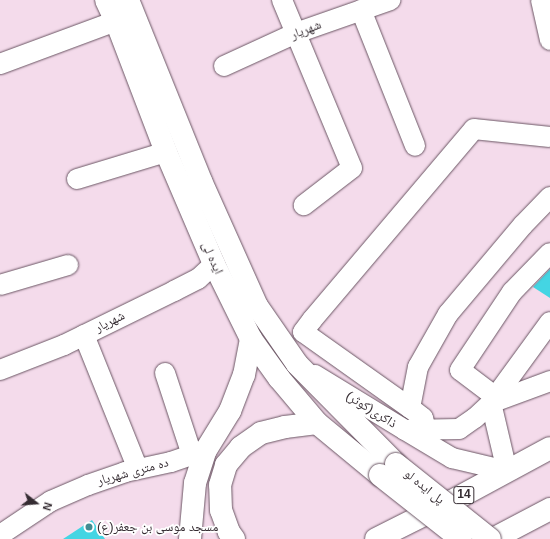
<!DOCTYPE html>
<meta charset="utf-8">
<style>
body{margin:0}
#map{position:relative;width:550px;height:539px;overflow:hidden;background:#f4dbeb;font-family:Helvetica,"Noto Naskh Arabic",sans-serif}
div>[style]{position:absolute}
.building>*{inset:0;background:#44d5e3}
.roads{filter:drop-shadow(0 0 1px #6b5664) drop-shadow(0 0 1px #6b5664)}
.minor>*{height:20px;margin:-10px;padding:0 10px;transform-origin:10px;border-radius:10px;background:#fff}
.major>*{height:22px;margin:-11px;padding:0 11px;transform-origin:11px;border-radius:11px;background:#fff}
.highway>*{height:22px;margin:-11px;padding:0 11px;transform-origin:11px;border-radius:11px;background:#fff}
.bridges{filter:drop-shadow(0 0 1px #6b5664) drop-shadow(0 0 1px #6b5664)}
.major-bridge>*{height:22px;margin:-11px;padding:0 11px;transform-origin:11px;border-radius:11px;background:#fff}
.dots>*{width:11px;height:11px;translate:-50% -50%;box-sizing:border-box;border:2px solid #fff;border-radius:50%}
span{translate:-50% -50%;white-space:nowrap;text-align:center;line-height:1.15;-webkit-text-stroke:3.5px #fff;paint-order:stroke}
.shield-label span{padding:1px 3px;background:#fff;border:1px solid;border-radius:3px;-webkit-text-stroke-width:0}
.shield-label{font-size:12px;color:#352c32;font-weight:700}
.street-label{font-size:13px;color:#352c32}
.poi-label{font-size:13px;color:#352c32}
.left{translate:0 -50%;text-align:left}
.north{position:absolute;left:16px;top:483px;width:40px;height:40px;-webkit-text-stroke:3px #fff;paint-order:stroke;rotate:107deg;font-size:11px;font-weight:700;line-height:16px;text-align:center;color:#352c32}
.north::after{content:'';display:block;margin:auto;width:14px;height:18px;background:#352c32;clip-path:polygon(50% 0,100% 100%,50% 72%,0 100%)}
</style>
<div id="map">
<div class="building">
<div style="clip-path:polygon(550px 269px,550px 298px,533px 287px)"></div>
<div style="clip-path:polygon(92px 520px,105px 539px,63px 539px)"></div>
</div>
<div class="roads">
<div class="minor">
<div style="left:282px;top:0;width:182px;rotate:67.4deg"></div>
<div style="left:352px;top:168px;width:61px;rotate:142.4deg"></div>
<div style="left:541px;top:0;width:41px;rotate:77.3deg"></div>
<div style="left:361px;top:10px;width:146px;rotate:68.3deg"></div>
<div style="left:0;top:64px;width:124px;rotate:-20.3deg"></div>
<div style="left:224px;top:66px;width:79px;rotate:-24.6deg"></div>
<div style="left:296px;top:33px;width:100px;rotate:-19.3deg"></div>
<div style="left:77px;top:179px;width:93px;rotate:-16.9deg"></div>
<div style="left:0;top:285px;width:71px;rotate:-16.4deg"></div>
<div style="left:84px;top:335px;width:144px;rotate:68.1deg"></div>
<div style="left:0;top:370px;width:69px;rotate:-21.3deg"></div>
<div style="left:64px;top:345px;width:123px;rotate:-26.1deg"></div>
<div style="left:174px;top:291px;width:27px;rotate:-27deg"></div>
<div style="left:198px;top:279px;width:22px;rotate:-43deg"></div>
<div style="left:165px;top:373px;width:86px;rotate:71.8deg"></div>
<div style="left:315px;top:375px;width:105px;rotate:31.4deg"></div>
<div style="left:405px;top:430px;width:54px;rotate:-1.1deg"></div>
<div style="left:459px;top:429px;width:19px;rotate:-35deg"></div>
<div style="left:475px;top:418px;width:22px;rotate:-43deg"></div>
<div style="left:491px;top:403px;width:63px;rotate:-20.4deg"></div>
<div style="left:497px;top:398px;width:46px;rotate:-142.9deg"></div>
<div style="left:460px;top:370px;width:94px;rotate:-56.3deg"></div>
<div style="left:512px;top:292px;width:54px;rotate:-45.7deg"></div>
<div style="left:410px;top:408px;width:42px;rotate:-79deg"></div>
<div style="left:418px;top:367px;width:61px;rotate:-60.5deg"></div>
<div style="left:448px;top:314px;width:116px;rotate:-49.9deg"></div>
<div style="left:523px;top:225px;width:39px;rotate:-46deg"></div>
<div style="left:405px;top:430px;width:55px;rotate:30.8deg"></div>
<div style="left:452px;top:458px;width:57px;rotate:13.3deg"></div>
<div style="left:507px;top:471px;width:70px;rotate:-103.2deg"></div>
<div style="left:491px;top:403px;width:100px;rotate:-53.9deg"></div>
<div style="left:426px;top:430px;width:12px;rotate:-104deg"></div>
<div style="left:423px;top:418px;width:16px;rotate:-142deg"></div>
<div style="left:410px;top:408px;width:131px;rotate:-144.6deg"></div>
<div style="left:303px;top:332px;width:15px;rotate:-53deg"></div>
<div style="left:312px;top:320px;width:250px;rotate:-49.7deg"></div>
<div style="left:474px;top:129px;width:76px;rotate:6deg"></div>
<div style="left:0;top:535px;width:61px;rotate:-33.7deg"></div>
<div style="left:51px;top:501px;width:40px;rotate:-23.4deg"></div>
<div style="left:88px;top:485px;width:39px;rotate:-19deg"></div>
<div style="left:125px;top:472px;width:47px;rotate:-12.3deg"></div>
<div style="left:171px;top:462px;width:37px;rotate:-19deg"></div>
</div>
<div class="major">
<div style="left:106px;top:0;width:23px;rotate:65deg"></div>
<div style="left:116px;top:21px;width:140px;rotate:69.1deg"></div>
<div style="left:166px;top:152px;width:122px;rotate:66.8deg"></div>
<div style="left:214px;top:264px;width:84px;rotate:63.7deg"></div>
<div style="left:251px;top:339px;width:48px;rotate:54.3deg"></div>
<div style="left:279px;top:378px;width:59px;rotate:49.8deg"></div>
<div style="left:317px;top:423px;width:82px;rotate:39.5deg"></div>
<div style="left:128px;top:0;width:195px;rotate:68deg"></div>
<div style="left:201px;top:181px;width:137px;rotate:65.9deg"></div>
<div style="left:257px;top:306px;width:70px;rotate:55.4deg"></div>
<div style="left:297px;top:364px;width:141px;rotate:45.3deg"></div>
</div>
<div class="highway">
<div style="left:190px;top:539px;width:56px;rotate:-84.9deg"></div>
<div style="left:195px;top:483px;width:35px;rotate:-72deg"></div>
<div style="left:206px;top:450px;width:46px;rotate:-58.4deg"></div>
<div style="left:230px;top:411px;width:39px;rotate:-69deg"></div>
<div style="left:244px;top:375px;width:37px;rotate:-79deg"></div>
<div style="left:234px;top:539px;width:9px;rotate:-126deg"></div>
<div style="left:229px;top:532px;width:23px;rotate:-110deg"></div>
<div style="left:221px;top:510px;width:25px;rotate:-92deg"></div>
<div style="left:220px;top:485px;width:21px;rotate:-73deg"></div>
<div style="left:226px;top:465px;width:23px;rotate:-50deg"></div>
<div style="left:241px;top:447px;width:24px;rotate:-35deg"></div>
<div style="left:261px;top:433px;width:25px;rotate:-14deg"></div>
<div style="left:285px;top:427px;width:32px;rotate:-7deg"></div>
<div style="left:376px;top:539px;width:85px;rotate:-26.6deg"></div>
<div style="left:452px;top:501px;width:111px;rotate:-28.4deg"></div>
<div style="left:493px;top:539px;width:64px;rotate:-27.8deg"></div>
</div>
</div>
<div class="bridges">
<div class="major-bridge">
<div style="left:396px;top:464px;width:120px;rotate:38.6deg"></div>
<div style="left:380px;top:475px;width:103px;rotate:38.3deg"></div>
</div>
</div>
<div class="dots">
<div style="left:89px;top:527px;background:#448b92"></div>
</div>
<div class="shield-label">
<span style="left:464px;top:495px">14</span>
</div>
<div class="street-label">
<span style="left:306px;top:30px;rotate:-21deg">شهریار</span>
<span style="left:212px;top:258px;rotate:66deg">ایده لی</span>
<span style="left:110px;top:322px;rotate:-27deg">شهریار</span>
<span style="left:371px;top:410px;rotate:32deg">ذاکری(کوثر)</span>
<span style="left:133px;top:472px;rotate:-15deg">ده متری شهریار</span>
<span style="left:424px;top:487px;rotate:39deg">پل ایده لو</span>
</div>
<div class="poi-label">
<span class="left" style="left:97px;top:527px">مسجد موسی بن جعفر(ع)</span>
</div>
<div class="north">N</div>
</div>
